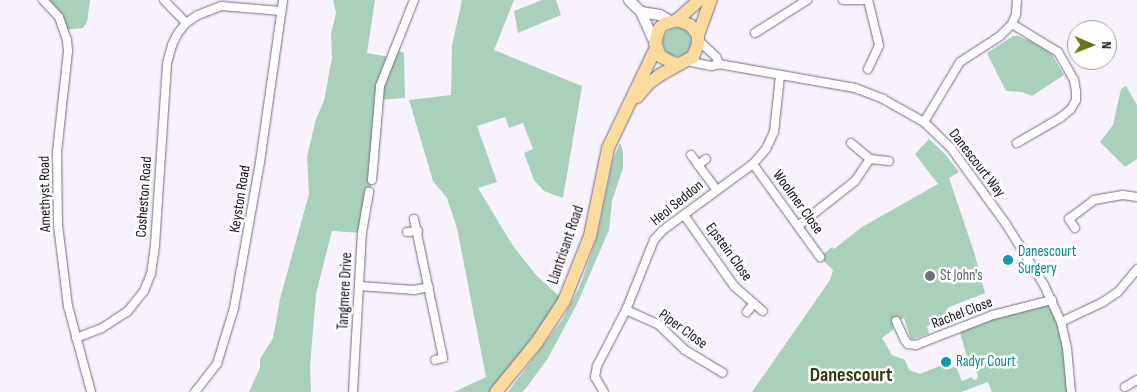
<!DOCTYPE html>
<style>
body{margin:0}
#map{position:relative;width:1137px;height:392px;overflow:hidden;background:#f8f2fd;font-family:"Sofia Sans Condensed",sans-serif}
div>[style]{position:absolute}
.green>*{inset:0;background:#a8d0bb}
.round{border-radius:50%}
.roads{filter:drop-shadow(0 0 1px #766a82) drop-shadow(0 0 1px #766a82)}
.minor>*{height:8px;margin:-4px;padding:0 4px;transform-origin:4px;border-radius:4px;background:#fff}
.tertiary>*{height:10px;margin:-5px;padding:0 5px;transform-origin:5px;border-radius:5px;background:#fff}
.primary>*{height:12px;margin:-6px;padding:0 6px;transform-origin:6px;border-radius:6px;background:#fbda9e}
.dots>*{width:14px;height:14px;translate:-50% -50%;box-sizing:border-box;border:2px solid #fff;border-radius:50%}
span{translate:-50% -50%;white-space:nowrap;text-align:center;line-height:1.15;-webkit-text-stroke:5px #fff;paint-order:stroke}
.street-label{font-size:15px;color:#17131c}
.culture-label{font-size:15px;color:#0d838f}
.left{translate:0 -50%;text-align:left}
.worship-label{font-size:15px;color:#5b616d}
.district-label{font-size:20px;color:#363911;font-weight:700}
.north{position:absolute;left:1067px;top:20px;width:50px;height:50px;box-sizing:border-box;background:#fff;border:1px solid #a2a1a4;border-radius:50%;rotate:91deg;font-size:14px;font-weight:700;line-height:20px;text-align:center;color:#17131c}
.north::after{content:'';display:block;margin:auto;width:18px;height:22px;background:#6c7219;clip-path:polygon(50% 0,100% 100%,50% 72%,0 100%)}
</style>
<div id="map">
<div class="green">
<div style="clip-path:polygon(43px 0,90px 0,87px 22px,83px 28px,64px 30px)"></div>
<div style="clip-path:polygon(333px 0,375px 0,367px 53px,390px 57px,394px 49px,404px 53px,405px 98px,379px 100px,372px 180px,362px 233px,332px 231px,316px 294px,310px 366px,311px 392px,249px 392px,260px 368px,260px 359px,273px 338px,280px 299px,309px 194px,307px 157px,316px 119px,324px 101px,332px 58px,331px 34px,336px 13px)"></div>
<div style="clip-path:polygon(462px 0,514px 0,494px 50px,582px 86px,563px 198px,544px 191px,534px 180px,524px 153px,533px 149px,523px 123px,509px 128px,505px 117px,477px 126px,497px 182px,478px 188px,513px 246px,537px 276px,560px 297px,541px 326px,490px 392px,454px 392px,486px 377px,457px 228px,447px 198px,433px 181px,409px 100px,451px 95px,452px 46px)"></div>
<div style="clip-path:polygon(542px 0,556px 0,561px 15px,518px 33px,514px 11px)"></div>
<div class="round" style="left:663px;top:28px;width:28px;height:28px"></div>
<div style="clip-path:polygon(1013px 36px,1018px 36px,1033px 42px,1051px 53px,1064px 75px,1032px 96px,1022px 92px,1006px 91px,987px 53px)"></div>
<div style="clip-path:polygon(1126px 86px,1137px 105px,1137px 159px,1125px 167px,1100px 142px,1113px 125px,1121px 89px)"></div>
<div style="clip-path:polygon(929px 139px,945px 154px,959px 172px,949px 178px,974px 252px,985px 293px,947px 308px,948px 318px,927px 326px,929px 334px,913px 339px,910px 337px,904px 318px,893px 323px,893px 330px,882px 338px,892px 355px,905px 360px,909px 370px,920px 374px,942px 365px,947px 370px,956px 366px,962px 381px,972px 377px,973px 380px,977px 379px,978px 375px,967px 357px,959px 329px,1052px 300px,1061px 322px,1071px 392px,992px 392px,988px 382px,961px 392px,752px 392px,830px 280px,833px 270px,820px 257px,832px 247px,834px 249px,862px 227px,938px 184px,915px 154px)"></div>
<div style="clip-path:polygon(620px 143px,623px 151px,623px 168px,612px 201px,609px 230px,577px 304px,548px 358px,527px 387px,522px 392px,508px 392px,562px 320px,580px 286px,597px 237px,613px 159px)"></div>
</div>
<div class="roads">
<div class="minor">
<div style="left:43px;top:0;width:23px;rotate:47deg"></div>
<div style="left:59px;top:17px;width:24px;rotate:71deg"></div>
<div style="left:67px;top:40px;width:11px;rotate:85deg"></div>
<div style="left:68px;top:51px;width:103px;rotate:96.2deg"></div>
<div style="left:57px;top:153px;width:72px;rotate:89.2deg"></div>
<div style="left:58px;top:225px;width:82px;rotate:83deg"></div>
<div style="left:68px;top:306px;width:89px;rotate:75deg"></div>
<div style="left:164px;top:0;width:32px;rotate:46deg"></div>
<div style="left:843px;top:0;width:22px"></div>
<div style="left:1012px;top:24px;width:54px;rotate:31.3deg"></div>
<div style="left:1058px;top:52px;width:32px;rotate:60deg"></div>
<div style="left:1074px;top:80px;width:11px;rotate:80deg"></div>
<div style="left:1076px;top:91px;width:9px;rotate:90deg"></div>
<div style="left:1076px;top:100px;width:10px;rotate:119deg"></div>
<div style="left:1071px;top:109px;width:14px;rotate:141deg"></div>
<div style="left:1060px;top:118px;width:50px;rotate:149.8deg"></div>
<div style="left:755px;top:33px;width:62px;rotate:-32.4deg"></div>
<div style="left:698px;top:40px;width:25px;rotate:43deg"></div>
<div style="left:716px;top:57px;width:8px;rotate:67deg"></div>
<div style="left:687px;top:61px;width:25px;rotate:12deg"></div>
<div style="left:711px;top:66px;width:8px;rotate:-14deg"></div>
<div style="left:719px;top:64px;width:138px;rotate:10deg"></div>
<div style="left:855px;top:88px;width:30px;rotate:21deg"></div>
<div style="left:883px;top:99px;width:47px;rotate:29.3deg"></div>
<div style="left:924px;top:122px;width:37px;rotate:44deg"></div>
<div style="left:951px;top:148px;width:94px;rotate:54.1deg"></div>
<div style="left:1006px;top:224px;width:72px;rotate:58.1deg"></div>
<div style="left:1044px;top:285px;width:41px;rotate:65.3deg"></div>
<div style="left:1061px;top:322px;width:27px;rotate:77deg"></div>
<div style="left:1067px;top:348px;width:44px;rotate:84.8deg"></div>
<div style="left:868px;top:69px;width:26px;rotate:-65deg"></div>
<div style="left:879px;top:45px;width:46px;rotate:-103.7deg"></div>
<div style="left:924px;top:122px;width:70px;rotate:-59deg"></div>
<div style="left:960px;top:62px;width:48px;rotate:-33deg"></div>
<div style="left:1000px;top:36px;width:17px;rotate:-45deg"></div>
<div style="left:1012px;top:24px;width:11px;rotate:-68deg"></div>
<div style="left:1016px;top:14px;width:14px;rotate:-86deg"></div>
<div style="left:851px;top:143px;width:25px;rotate:40deg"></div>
<div style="left:870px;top:159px;width:19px;rotate:6deg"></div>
<div style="left:691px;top:155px;width:42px;rotate:53.7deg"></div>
<div style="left:753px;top:164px;width:115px;rotate:54.2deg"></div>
<div style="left:698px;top:165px;width:10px;rotate:-37deg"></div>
<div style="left:372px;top:180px;width:94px;rotate:-85.1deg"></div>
<div style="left:380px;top:86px;width:92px;rotate:-68.4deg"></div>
<div style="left:684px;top:215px;width:87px;rotate:54.8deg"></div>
<div style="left:734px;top:286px;width:38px;rotate:41deg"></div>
<div style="left:414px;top:219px;width:142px;rotate:78.2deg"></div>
<div style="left:443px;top:358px;width:8px;rotate:166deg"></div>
<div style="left:798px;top:226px;width:73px;rotate:-38.3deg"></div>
<div style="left:855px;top:181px;width:27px;rotate:-56deg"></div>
<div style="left:1075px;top:228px;width:11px;rotate:-124deg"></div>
<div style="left:1069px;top:219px;width:31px;rotate:-37deg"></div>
<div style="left:1094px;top:200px;width:29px;rotate:-10deg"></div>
<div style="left:1123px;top:195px;width:14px;rotate:8deg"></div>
<div style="left:407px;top:232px;width:11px;rotate:-5deg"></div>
<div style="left:359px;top:286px;width:55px;rotate:4.2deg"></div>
<div style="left:414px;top:290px;width:15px;rotate:-11deg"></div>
<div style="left:626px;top:310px;width:35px;rotate:24deg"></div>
<div style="left:658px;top:324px;width:37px;rotate:44deg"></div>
<div style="left:685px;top:350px;width:44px;rotate:31.2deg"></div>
<div style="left:747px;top:312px;width:11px;rotate:-52deg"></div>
<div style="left:896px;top:321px;width:21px;rotate:65deg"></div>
<div style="left:905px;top:340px;width:5px;rotate:53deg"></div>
<div style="left:908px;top:344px;width:8px;rotate:7deg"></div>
<div style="left:916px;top:345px;width:83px;rotate:-21.3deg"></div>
<div style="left:993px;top:315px;width:61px;rotate:-14.3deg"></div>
<div style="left:1061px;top:322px;width:47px;rotate:-25.5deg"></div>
<div style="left:1103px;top:302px;width:18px;rotate:-34deg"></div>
<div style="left:1118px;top:292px;width:30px;rotate:-50deg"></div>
<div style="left:76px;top:338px;width:28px;rotate:-21deg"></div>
<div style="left:102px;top:328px;width:30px;rotate:-33deg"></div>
<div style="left:127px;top:312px;width:27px;rotate:-51deg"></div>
<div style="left:144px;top:291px;width:18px;rotate:-68deg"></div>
<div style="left:151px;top:274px;width:29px;rotate:-82deg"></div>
<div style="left:155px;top:245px;width:182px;rotate:-86.2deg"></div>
<div style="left:167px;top:63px;width:19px;rotate:-74deg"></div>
<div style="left:172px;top:45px;width:13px;rotate:-63deg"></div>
<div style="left:178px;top:33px;width:13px;rotate:-51deg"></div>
<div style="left:186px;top:23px;width:14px;rotate:-34deg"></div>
<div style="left:198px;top:15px;width:25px;rotate:-21deg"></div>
<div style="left:221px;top:6px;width:60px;rotate:4.8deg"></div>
<div style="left:1125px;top:387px;width:14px;rotate:-30deg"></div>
<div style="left:195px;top:392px;width:36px;rotate:-52deg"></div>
<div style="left:217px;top:364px;width:59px;rotate:-73.1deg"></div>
<div style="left:234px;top:308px;width:148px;rotate:-79.9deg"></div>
<div style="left:260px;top:162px;width:164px;rotate:-81.9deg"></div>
<div style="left:353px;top:392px;width:159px;rotate:-86.8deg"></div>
<div style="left:362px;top:233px;width:42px;rotate:-80.3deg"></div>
<div style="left:604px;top:392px;width:17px;rotate:-121deg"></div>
<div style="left:595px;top:377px;width:11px;rotate:-80deg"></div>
<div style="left:597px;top:366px;width:63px;rotate:-62.6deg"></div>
<div style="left:626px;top:310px;width:75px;rotate:-68.2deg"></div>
<div style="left:654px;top:240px;width:13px;rotate:-48deg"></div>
<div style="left:663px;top:230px;width:112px;rotate:-36.3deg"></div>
<div style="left:753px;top:164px;width:20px;rotate:-49deg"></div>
<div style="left:766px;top:149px;width:19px;rotate:-65deg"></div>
<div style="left:774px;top:132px;width:56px;rotate:-83.9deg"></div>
</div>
<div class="tertiary">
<div style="left:629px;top:0;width:17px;rotate:45deg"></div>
<div style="left:641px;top:12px;width:34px;rotate:66deg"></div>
<div style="left:641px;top:12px;width:19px;rotate:9deg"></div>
<div style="left:660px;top:15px;width:12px;rotate:31deg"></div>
</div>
<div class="primary">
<div style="left:677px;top:20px;width:30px;rotate:-42deg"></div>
<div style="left:680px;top:64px;width:7px;rotate:-172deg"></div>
<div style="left:673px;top:63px;width:15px;rotate:-152deg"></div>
<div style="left:660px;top:56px;width:14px;rotate:-111deg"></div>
<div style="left:655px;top:43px;width:15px;rotate:-74deg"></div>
<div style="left:659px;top:29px;width:7px;rotate:-45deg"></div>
<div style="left:664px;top:24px;width:14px;rotate:-17deg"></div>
<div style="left:677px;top:20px;width:14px;rotate:21deg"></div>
<div style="left:690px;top:25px;width:13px;rotate:51deg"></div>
<div style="left:637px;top:97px;width:18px;rotate:-49deg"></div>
<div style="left:649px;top:83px;width:14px;rotate:-36deg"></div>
<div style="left:660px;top:75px;width:38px;rotate:-29deg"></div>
<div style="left:693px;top:57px;width:14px;rotate:-69deg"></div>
<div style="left:698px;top:44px;width:9px;rotate:-90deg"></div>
<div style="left:698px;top:35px;width:37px;rotate:-70deg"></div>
<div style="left:496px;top:392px;width:65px;rotate:-50.6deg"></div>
<div style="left:537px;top:342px;width:49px;rotate:-56.6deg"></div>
<div style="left:564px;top:301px;width:70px;rotate:-68.2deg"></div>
<div style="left:590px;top:236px;width:90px;rotate:-78.4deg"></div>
<div style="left:608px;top:148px;width:111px;rotate:-64.4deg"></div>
</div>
</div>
<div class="dots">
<div style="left:1008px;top:260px;background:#0f9aa8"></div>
<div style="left:930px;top:276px;background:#6b7280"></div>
<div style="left:946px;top:362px;background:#0f9aa8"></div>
</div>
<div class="street-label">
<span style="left:977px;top:163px;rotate:52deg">Danescourt Way</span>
<span style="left:45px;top:194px;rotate:-91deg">Amethyst Road</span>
<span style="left:144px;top:197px;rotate:-86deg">Cosheston Road</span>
<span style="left:240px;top:199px;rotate:-81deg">Keyston Road</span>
<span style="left:798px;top:202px;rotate:54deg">Woolmer Close</span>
<span style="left:677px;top:203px;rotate:-39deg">Heol Seddon</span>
<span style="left:566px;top:245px;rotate:-71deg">Llantrisant Road</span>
<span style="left:729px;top:252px;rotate:54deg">Epstein Close</span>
<span style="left:345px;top:291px;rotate:-87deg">Tangmere Drive</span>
<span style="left:962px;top:313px;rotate:-21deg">Rachel Close</span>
<span style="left:683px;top:329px;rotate:36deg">Piper Close</span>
</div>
<div class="culture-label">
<span class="left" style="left:1018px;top:260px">Danescourt<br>Surgery</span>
<span class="left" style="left:956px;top:362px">Radyr Court</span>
</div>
<div class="worship-label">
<span class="left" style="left:940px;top:276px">St John's</span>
</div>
<div class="district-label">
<span style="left:851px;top:375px">Danescourt</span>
</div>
<div class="north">N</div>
</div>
